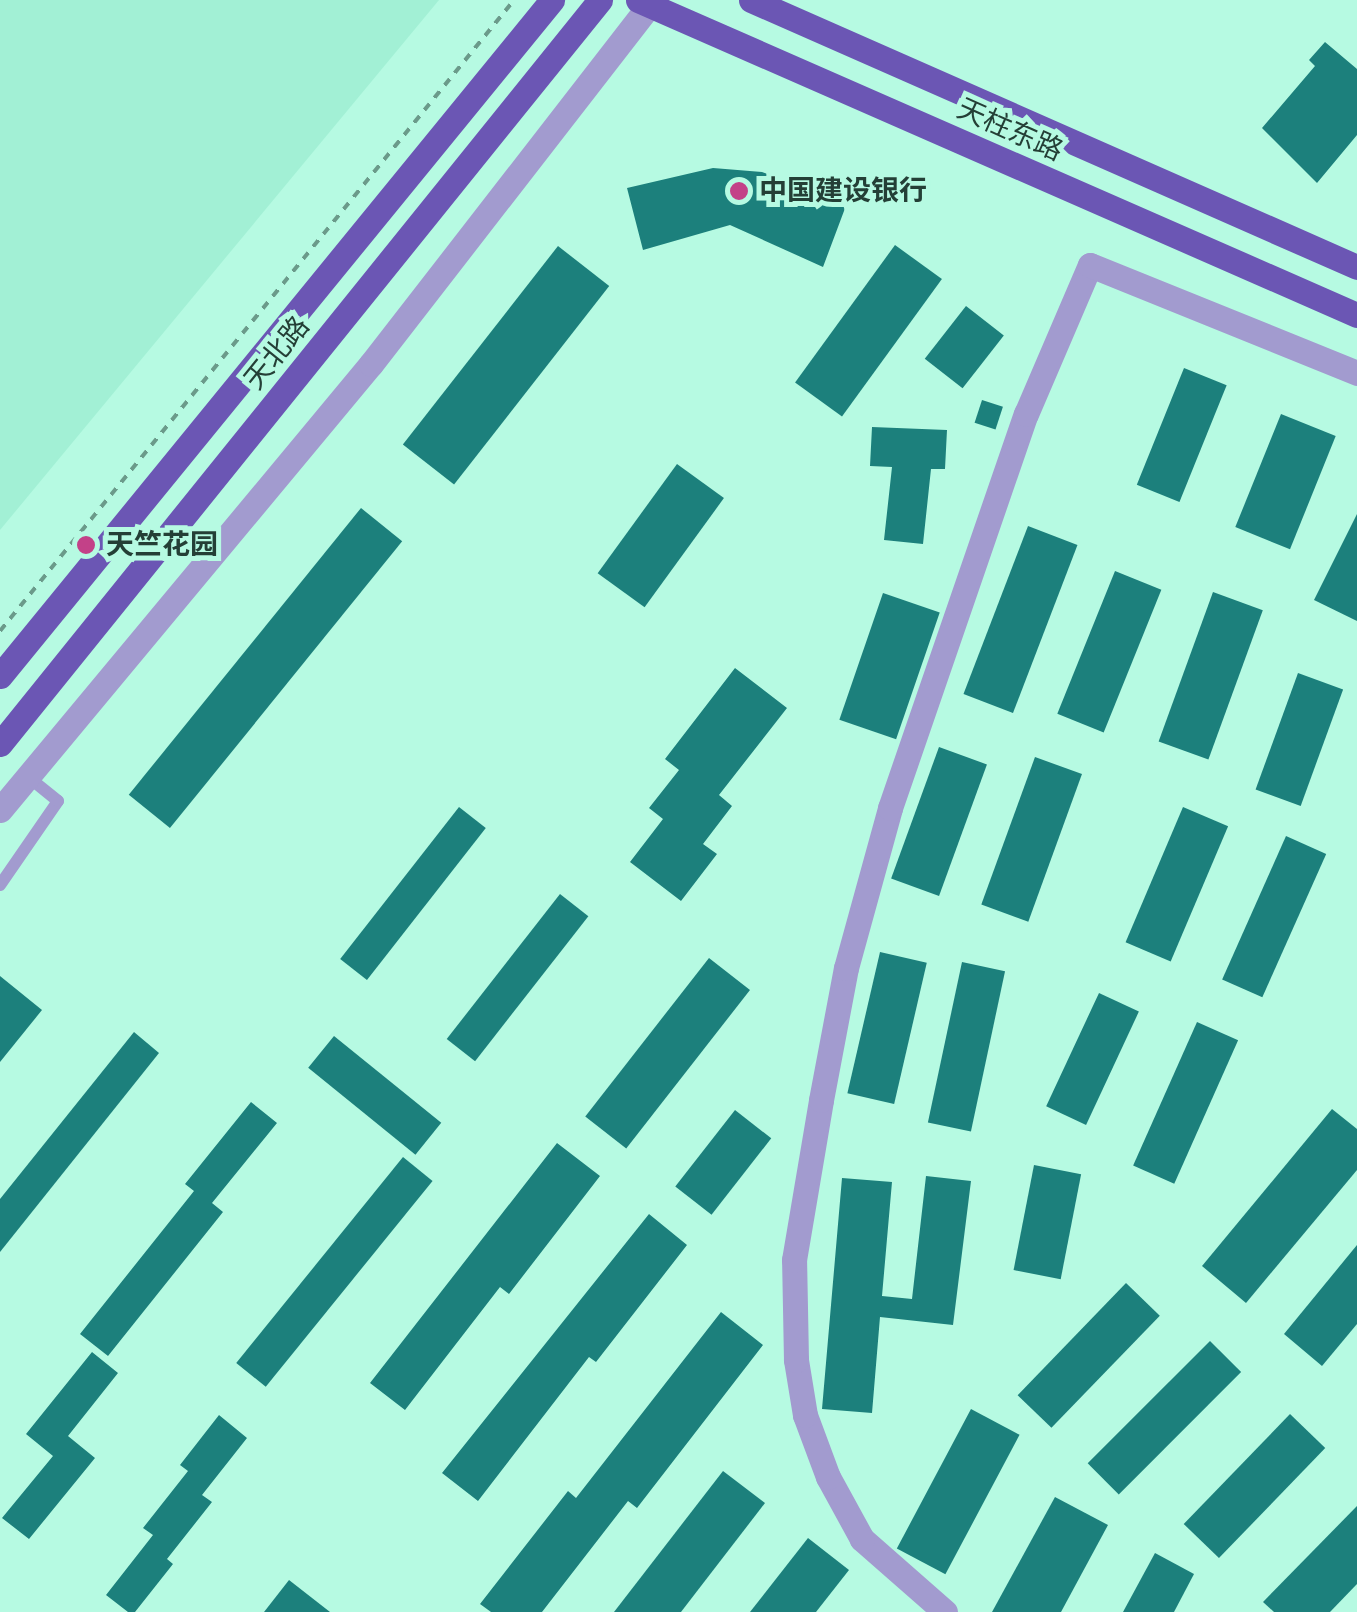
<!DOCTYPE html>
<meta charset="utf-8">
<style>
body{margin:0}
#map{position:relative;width:1357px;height:1612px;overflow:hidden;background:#b6fae2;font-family:"Crimson Pro","Noto Sans SC",serif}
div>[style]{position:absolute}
.built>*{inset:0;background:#a2f0d5}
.building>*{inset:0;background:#1c807c;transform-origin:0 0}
.path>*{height:4px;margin-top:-2px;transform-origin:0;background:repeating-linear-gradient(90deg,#6b9a8a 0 8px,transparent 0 16px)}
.lane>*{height:12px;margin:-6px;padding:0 6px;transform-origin:6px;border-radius:6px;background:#a29bcf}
.street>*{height:25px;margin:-12.5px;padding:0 12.5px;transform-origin:12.5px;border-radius:12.5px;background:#a29bcf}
.primary>*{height:25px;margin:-12.5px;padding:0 12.5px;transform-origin:12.5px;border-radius:12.5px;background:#6b56b4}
.dots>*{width:28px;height:28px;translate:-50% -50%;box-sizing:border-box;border:5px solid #b6fae2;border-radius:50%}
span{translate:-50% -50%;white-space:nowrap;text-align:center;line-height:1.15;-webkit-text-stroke:10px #b6fae2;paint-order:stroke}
.street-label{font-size:28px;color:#243f36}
.poi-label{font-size:28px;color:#243f36;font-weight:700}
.left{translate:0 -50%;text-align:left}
</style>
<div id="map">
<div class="built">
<div style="clip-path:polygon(0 0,439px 0,0 530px)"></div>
</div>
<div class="building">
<div style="clip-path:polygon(1325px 42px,1357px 69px,1357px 135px,1317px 183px,1262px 128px,1315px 66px,1309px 60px)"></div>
<div style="clip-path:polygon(713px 168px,762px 172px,847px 203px,823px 267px,730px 225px,643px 250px,627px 188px)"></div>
<div style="left:895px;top:245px;width:58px;height:170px;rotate:36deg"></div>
<div style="left:558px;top:246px;width:65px;height:252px;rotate:38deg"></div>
<div style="left:966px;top:306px;width:48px;height:67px;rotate:38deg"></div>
<div style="left:1184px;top:368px;width:46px;height:126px;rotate:22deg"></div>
<div style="left:982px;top:400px;width:22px;height:24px;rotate:18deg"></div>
<div style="left:1281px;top:414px;width:59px;height:122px;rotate:22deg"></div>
<div style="clip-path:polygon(872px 427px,947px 430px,945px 469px,931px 469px,923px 544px,884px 540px,892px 467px,870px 466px)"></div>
<div style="left:677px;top:464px;width:58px;height:135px;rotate:36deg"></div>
<div style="left:361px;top:508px;width:53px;height:369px;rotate:39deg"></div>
<div style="clip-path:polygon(1357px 514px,1357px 621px,1314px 600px)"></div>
<div style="left:1028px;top:526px;width:53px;height:180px;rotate:21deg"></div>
<div style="left:1115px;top:571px;width:50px;height:154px;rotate:22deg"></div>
<div style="left:1213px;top:592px;width:53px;height:159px;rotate:20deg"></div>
<div style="left:883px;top:593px;width:60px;height:134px;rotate:19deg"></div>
<div style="clip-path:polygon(735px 668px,787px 708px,719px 795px,732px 806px,703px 844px,717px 854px,681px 901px,630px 862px,663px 819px,649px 808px,679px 770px,665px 759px)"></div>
<div style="left:1298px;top:673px;width:48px;height:124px;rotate:20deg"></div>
<div style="left:939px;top:747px;width:51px;height:140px;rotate:20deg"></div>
<div style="left:1035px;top:757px;width:50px;height:157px;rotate:20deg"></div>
<div style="left:459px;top:807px;width:34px;height:193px;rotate:38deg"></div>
<div style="left:1183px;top:807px;width:49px;height:147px;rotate:23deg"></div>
<div style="left:1286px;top:836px;width:44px;height:157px;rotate:24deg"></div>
<div style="left:560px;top:894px;width:36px;height:184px;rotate:38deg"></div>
<div style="left:880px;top:952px;width:48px;height:145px;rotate:13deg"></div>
<div style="left:709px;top:958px;width:52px;height:201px;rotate:38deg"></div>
<div style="left:962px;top:962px;width:44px;height:164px;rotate:12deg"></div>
<div style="clip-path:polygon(0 976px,42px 1010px,0 1062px)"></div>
<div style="left:1099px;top:993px;width:44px;height:125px;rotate:25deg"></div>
<div style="left:1197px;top:1022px;width:45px;height:157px;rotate:24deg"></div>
<div style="clip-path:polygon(134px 1032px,159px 1053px,0 1252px,0 1199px)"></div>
<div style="left:334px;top:1036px;width:138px;height:41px;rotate:39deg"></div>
<div style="clip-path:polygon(251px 1102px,277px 1123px,212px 1203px,223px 1212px,108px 1356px,80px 1334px,194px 1191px,185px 1184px)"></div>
<div style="clip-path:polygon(1332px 1109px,1357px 1129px,1357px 1170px,1246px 1303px,1202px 1266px)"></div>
<div style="left:735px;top:1110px;width:46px;height:97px;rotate:38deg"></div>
<div style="clip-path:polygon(557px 1143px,600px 1176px,509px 1294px,500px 1287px,405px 1410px,370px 1383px)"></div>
<div style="left:403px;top:1157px;width:38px;height:265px;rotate:39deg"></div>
<div style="left:1034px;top:1165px;width:48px;height:107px;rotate:11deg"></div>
<div style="clip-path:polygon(926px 1176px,971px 1181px,953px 1325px,880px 1317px,872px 1413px,822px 1409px,842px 1178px,892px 1182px,882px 1296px,912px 1299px)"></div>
<div style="clip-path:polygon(649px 1214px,687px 1245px,596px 1362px,589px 1357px,478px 1501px,442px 1473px)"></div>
<div style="clip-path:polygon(1357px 1245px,1357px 1324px,1322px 1366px,1284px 1334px)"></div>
<div style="left:1126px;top:1283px;width:47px;height:156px;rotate:44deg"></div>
<div style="clip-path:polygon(721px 1312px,763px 1345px,637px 1508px,628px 1501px,542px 1612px,491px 1612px,480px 1604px,568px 1491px,576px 1498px)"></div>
<div style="left:1210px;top:1341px;width:44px;height:173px;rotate:45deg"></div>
<div style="clip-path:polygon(92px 1352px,118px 1373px,68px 1436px,95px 1458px,29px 1539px,2px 1518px,53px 1456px,26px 1434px)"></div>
<div style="left:971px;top:1409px;width:55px;height:158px;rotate:28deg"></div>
<div style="left:1290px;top:1414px;width:49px;height:153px;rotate:44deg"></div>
<div style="clip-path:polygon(219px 1415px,247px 1438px,202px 1495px,212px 1502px,167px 1559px,173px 1564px,135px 1612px,128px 1612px,106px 1595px,153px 1535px,143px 1528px,188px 1471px,180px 1465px)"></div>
<div style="clip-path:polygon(723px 1471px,765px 1503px,681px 1612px,614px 1612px)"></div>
<div style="clip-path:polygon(1055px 1497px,1108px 1525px,1061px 1612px,992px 1612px)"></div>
<div style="clip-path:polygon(1357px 1506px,1357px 1584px,1330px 1612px,1274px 1612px,1263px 1602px)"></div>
<div style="clip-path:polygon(808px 1538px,849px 1570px,816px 1612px,750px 1612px)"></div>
<div style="clip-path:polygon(1155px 1553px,1194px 1574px,1174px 1612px,1123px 1612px)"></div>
<div style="clip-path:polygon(289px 1580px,330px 1612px,264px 1612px)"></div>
</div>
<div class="path">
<div style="left:0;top:631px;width:814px;rotate:-50.83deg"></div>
</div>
<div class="lane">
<div style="left:0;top:885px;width:102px;rotate:-55.4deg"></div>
<div style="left:58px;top:801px;width:38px;rotate:-141deg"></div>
</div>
<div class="street">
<div style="left:0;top:810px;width:580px;rotate:-50.25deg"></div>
<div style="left:371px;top:364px;width:460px;rotate:-52.2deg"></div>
<div style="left:945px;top:1612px;width:111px;rotate:-138.7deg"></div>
<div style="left:862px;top:1539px;width:71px;rotate:-118.7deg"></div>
<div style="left:828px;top:1477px;width:66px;rotate:-110.4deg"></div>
<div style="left:805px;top:1415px;width:56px;rotate:-99.3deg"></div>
<div style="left:796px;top:1360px;width:100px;rotate:-91.1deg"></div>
<div style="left:794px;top:1260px;width:162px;rotate:-80.4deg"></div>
<div style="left:821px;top:1100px;width:134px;rotate:-79.3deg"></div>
<div style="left:846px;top:968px;width:166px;rotate:-74.6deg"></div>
<div style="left:890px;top:808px;width:417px;rotate:-71deg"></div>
<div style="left:1026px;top:414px;width:162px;rotate:-66.8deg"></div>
<div style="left:1090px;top:265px;width:288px;rotate:22deg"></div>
</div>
<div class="primary">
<div style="left:638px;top:0;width:785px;rotate:23.66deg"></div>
<div style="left:751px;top:0;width:662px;rotate:23.78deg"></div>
<div style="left:0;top:676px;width:873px;rotate:-50.77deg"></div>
<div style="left:0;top:744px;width:956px;rotate:-51.12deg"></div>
</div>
<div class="dots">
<div style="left:739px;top:191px;background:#c34188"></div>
<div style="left:86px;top:545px;background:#c34188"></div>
</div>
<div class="street-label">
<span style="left:1010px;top:130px;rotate:24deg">天柱东路</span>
<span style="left:277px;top:353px;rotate:-51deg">天北路</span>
</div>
<div class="poi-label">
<span class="left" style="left:759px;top:191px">中国建设银行</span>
<span class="left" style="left:106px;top:545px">天竺花园</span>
</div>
</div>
